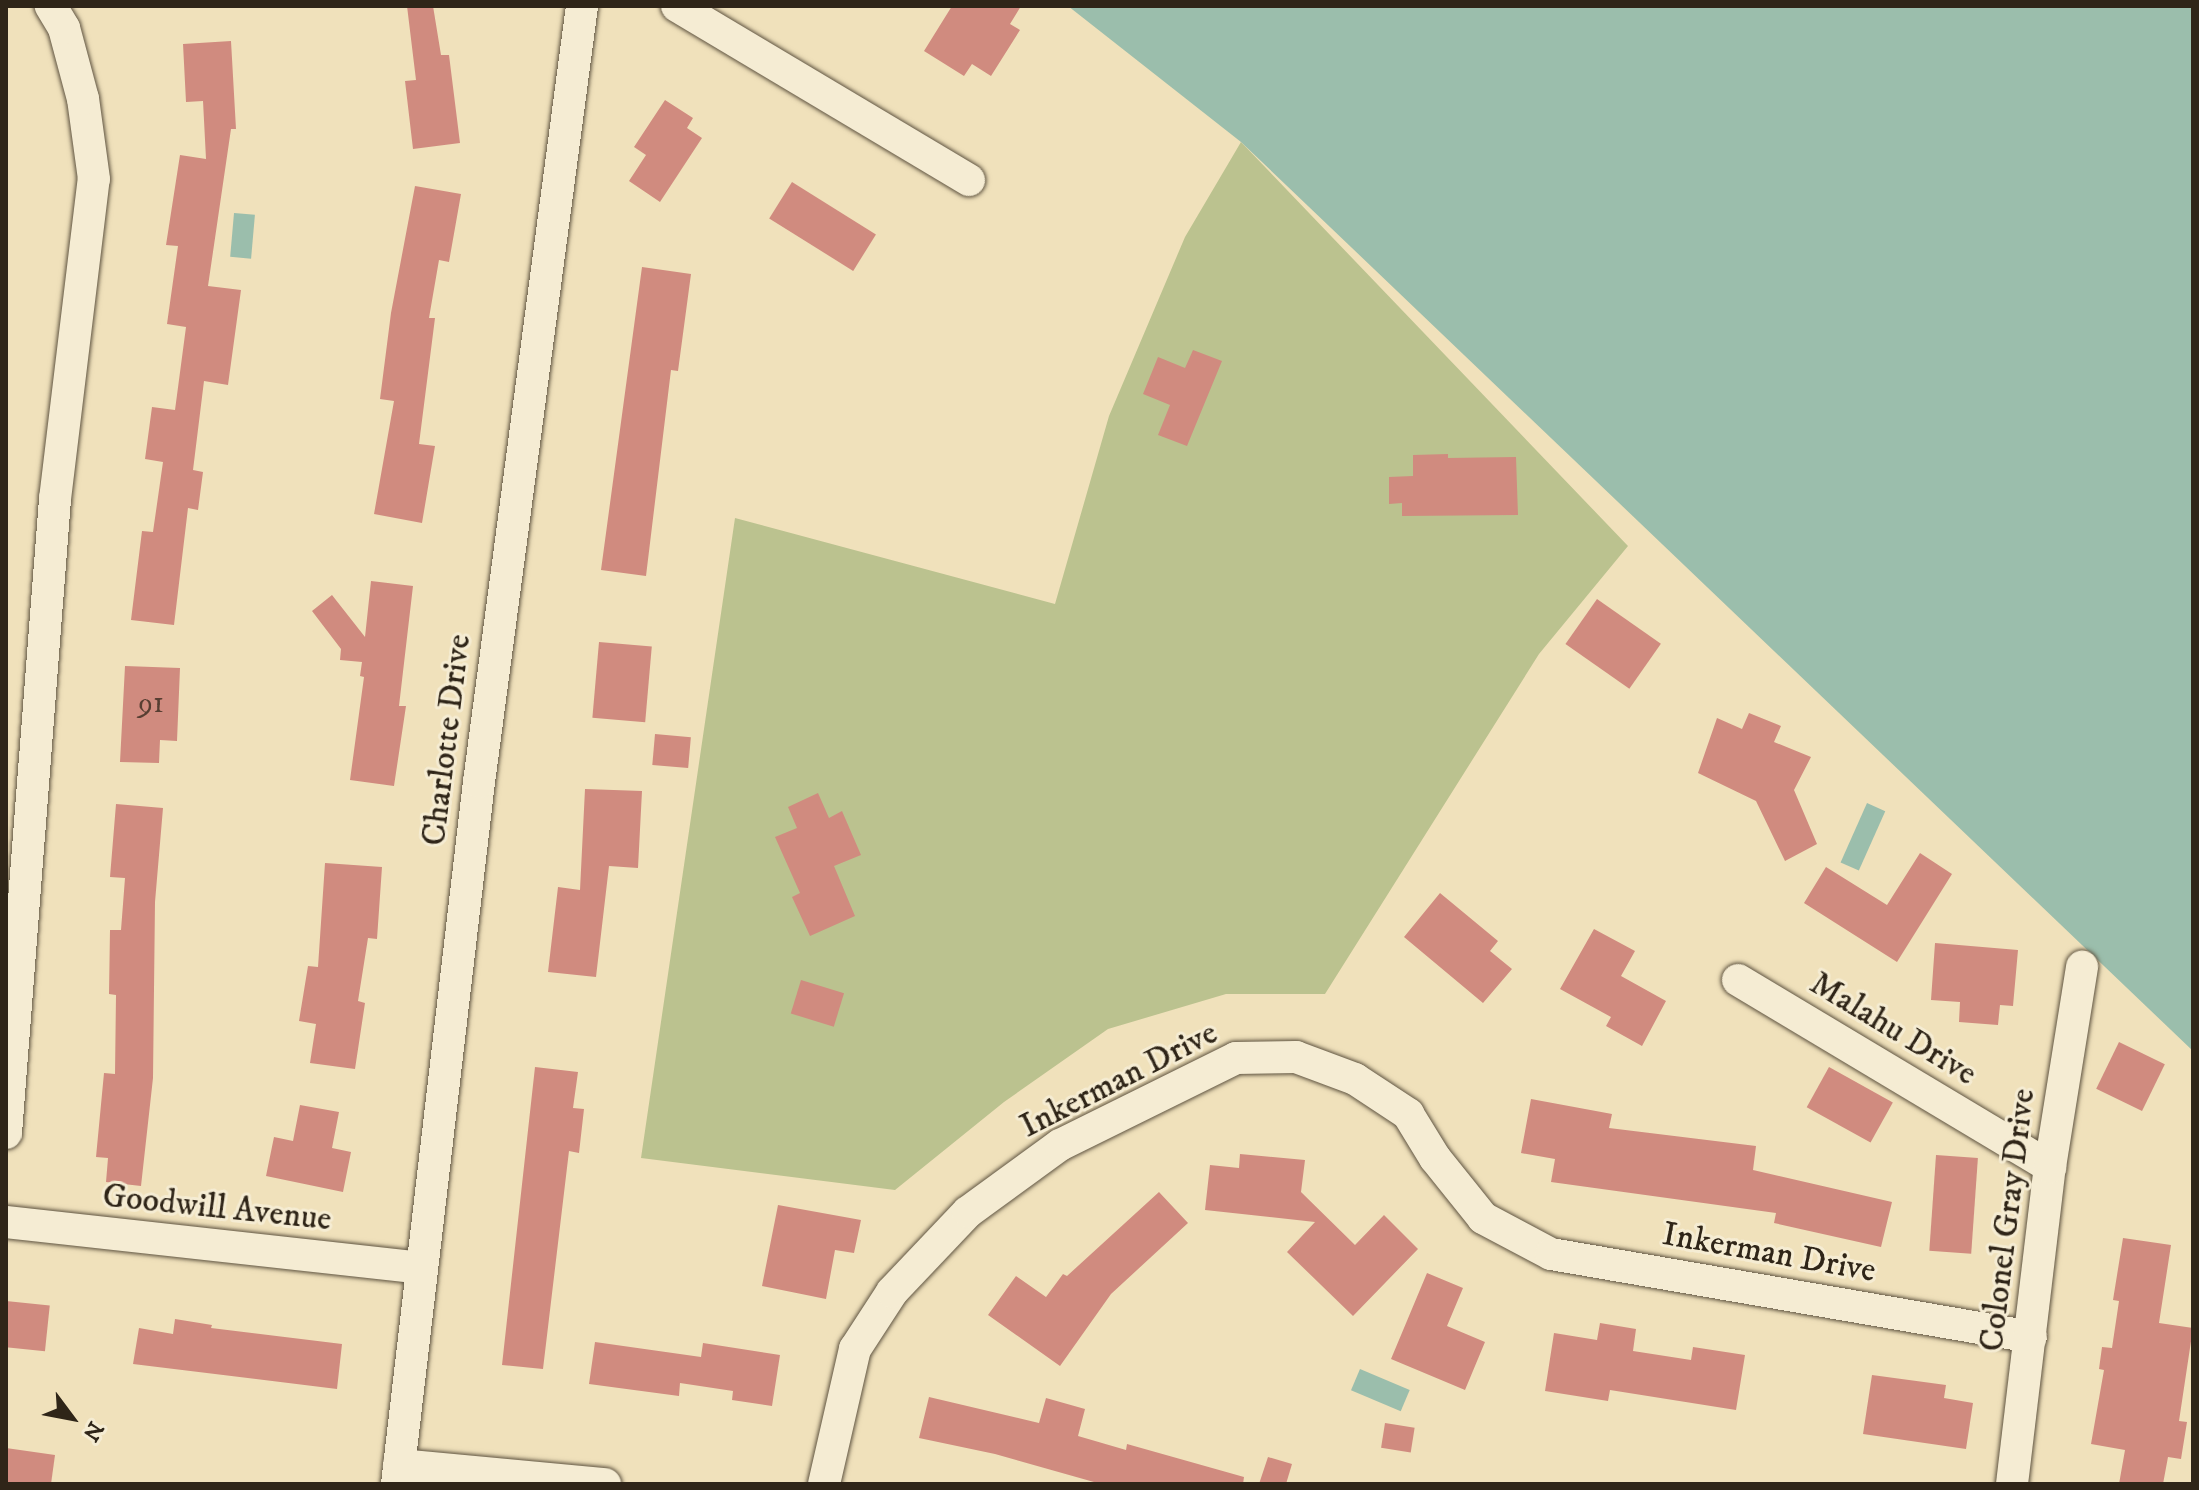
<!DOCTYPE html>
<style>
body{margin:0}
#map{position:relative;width:2199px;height:1490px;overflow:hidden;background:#f0e1bb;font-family:"IM FELL DW Pica",serif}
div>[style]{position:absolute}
.green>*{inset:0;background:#bbc28f}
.water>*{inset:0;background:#9bbeac;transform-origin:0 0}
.building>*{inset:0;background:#d08b7f;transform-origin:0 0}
.roads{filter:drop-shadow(0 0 2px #5f5441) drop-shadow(0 0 2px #5f5441)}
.street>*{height:32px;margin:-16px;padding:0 16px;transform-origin:16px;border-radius:16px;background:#f5ecd3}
span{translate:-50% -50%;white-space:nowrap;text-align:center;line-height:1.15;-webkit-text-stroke:6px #f5ecd3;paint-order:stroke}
.number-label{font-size:30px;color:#573e32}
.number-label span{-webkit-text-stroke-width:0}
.street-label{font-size:34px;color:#2f2518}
.frame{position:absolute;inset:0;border:8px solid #2f2518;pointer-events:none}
.north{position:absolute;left:32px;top:1378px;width:80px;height:80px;-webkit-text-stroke:6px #f5ecd3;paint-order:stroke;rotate:122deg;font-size:22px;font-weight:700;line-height:32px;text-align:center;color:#2f2518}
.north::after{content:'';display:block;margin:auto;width:28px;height:36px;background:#2f2518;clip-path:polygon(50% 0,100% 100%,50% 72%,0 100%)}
</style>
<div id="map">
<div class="green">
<div style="clip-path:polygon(1241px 142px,1628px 546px,1539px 654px,1325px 994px,1226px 994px,1108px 1029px,1004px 1102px,895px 1190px,641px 1158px,735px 518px,1055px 604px,1109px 416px,1185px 237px)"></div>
</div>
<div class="water">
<div style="clip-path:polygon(1068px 6px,2193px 6px,2193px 1051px,1241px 142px)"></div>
<div style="left:234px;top:213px;width:21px;height:44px;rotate:5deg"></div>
<div style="left:1867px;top:803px;width:20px;height:65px;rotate:24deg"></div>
<div style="left:1360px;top:1369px;width:54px;height:23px;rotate:23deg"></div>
</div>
<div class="building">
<div style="clip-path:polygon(407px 6px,433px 6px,441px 55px,449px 55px,460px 143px,413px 149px,405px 81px,416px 80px)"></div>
<div style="clip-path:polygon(952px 6px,1021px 6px,1010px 24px,1020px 30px,991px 76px,972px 64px,964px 76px,924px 51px)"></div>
<div style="clip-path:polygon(231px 41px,236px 129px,231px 129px,208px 286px,241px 290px,228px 385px,204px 381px,193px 470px,203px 472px,198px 510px,188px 508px,174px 625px,131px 620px,142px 531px,153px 532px,163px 462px,145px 459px,152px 407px,175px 410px,186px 327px,167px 324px,178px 246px,166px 245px,180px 155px,206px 159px,203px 101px,186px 102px,183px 44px)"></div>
<div style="clip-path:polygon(665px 100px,693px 118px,687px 128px,702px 138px,660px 202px,629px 181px,646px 155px,634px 147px)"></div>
<div style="left:792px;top:182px;width:99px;height:43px;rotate:32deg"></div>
<div style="clip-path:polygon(415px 186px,461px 194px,449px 262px,439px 260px,429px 318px,435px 318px,419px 444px,435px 446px,422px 523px,374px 514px,394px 401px,380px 399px,391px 313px)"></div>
<div style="clip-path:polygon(642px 267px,691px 274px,678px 371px,671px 370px,646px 576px,601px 570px)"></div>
<div style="clip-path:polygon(1193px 350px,1222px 361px,1187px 446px,1158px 435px,1170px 405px,1143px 394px,1158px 357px,1185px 368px)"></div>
<div style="clip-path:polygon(1448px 454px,1448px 458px,1516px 457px,1518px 515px,1402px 516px,1402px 503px,1389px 504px,1389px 477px,1413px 476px,1413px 455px)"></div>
<div style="clip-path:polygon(371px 581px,413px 586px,399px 706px,406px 706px,394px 786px,350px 780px,364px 677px,360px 676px,362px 662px,340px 660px,341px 649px,312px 611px,332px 595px,365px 637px)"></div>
<div style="left:1597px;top:599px;width:78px;height:55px;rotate:35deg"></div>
<div style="left:599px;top:642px;width:53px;height:76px;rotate:5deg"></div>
<div style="clip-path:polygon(125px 666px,180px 668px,177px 741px,160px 740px,159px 763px,120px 762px)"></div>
<div style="clip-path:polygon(1749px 713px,1781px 726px,1774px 742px,1811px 757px,1794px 790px,1817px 844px,1785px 861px,1756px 801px,1698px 773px,1717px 718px,1742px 729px)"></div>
<div style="left:655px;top:734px;width:36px;height:31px;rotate:5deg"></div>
<div style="clip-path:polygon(585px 789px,642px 791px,638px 868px,609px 866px,596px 977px,548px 972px,558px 887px,580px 890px)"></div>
<div style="clip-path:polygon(818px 793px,829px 818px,842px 811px,861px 855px,834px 866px,855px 916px,810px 936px,792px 897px,800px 893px,775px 837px,797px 828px,788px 807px)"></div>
<div style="clip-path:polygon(116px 804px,163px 808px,155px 902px,153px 1078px,141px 1186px,106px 1182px,108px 1158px,96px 1157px,104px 1073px,115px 1074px,116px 995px,109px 994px,110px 930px,121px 930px,125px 878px,110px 877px)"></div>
<div style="clip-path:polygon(1920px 853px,1952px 874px,1897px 962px,1804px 903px,1826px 867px,1887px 905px)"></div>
<div style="clip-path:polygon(325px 863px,382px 867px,377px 939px,368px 938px,358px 1001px,365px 1003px,355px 1069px,310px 1063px,316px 1024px,299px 1021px,308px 966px,318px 967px)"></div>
<div style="clip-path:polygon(1440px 893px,1498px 941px,1490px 951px,1512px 969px,1483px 1003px,1404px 937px)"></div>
<div style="clip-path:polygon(1594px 929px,1635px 951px,1621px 976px,1666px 1001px,1642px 1046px,1606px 1026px,1611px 1017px,1560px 989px)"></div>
<div style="clip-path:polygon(1935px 943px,2018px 950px,2013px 1006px,2000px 1005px,1998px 1025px,1959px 1022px,1960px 1002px,1931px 1000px)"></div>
<div style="left:801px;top:980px;width:45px;height:35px;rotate:17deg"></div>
<div style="left:2119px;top:1042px;width:51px;height:52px;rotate:26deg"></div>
<div style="clip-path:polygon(535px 1067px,578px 1072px,573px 1108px,584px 1109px,579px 1153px,569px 1151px,543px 1369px,502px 1365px)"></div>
<div style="left:1829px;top:1067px;width:73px;height:46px;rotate:29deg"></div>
<div style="clip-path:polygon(1531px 1099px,1612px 1114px,1609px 1128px,1756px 1146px,1753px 1170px,1892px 1202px,1881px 1247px,1774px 1223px,1776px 1213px,1551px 1182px,1555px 1159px,1521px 1153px)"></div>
<div style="clip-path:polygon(300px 1105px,339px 1112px,332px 1148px,351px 1152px,343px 1192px,266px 1176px,274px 1137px,293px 1141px)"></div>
<div style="clip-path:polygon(1240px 1154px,1305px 1160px,1301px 1192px,1355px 1245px,1384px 1215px,1418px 1249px,1353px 1316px,1287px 1252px,1315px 1222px,1205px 1210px,1210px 1165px,1239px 1168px)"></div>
<div style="left:1936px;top:1155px;width:42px;height:96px;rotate:4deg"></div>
<div style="clip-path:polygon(1159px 1192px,1188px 1223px,1111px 1294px,1060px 1366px,988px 1315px,1016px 1276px,1046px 1297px,1063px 1274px,1067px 1276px)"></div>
<div style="clip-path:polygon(778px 1205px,861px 1220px,854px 1253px,835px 1250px,826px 1299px,762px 1286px)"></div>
<div style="clip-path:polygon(2123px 1238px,2171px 1245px,2159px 1323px,2193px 1328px,2179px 1421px,2187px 1422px,2181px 1459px,2168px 1457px,2163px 1484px,2119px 1484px,2125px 1450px,2091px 1444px,2104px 1370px,2099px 1369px,2102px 1347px,2112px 1348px,2119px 1301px,2113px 1300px)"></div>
<div style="clip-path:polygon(1427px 1273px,1463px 1288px,1447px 1326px,1485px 1342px,1465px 1390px,1391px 1359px)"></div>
<div style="left:6px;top:1301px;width:44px;height:46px;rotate:6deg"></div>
<div style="clip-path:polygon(175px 1319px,212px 1325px,211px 1328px,342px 1344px,337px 1389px,133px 1364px,139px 1328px,173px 1334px)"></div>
<div style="clip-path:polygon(1600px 1323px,1636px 1329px,1633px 1351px,1691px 1360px,1693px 1347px,1745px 1355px,1736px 1410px,1610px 1390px,1608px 1401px,1545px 1391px,1554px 1333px,1597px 1340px)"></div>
<div style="clip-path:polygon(595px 1342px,701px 1357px,703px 1343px,780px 1355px,772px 1406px,732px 1400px,733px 1391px,680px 1383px,679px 1396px,589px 1384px)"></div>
<div style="clip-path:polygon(1872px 1375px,1946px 1385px,1944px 1398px,1973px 1403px,1966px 1449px,1863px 1434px)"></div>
<div style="clip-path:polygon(929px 1397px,1039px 1423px,1046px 1398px,1085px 1409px,1078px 1436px,1126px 1450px,1127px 1444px,1244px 1477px,1243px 1484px,1101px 1484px,995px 1454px,919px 1438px)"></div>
<div style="left:1385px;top:1423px;width:30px;height:25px;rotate:9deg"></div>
<div style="clip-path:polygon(6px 1448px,55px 1455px,51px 1484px,6px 1484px)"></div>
<div style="clip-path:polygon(1268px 1457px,1292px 1464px,1286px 1484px,1259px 1484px)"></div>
</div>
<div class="roads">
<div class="street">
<div style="left:677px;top:6px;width:340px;rotate:30.8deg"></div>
<div style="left:1738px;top:980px;width:364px;rotate:30.9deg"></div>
<div style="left:6px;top:1133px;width:636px;rotate:-85.58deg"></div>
<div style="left:55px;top:499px;width:322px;rotate:-83.1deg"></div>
<div style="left:94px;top:179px;width:81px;rotate:-97.8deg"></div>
<div style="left:83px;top:99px;width:73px;rotate:-105deg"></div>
<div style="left:64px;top:28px;width:26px;rotate:-121deg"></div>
<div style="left:6px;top:1222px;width:418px;rotate:6.3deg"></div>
<div style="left:399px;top:1465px;width:207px;rotate:5.3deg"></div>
<div style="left:397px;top:1484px;width:707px;rotate:-83.34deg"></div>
<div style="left:479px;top:782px;width:783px;rotate:-82.44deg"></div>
<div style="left:824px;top:1484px;width:139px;rotate:-77.1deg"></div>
<div style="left:855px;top:1349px;width:68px;rotate:-57deg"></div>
<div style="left:892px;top:1292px;width:110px;rotate:-46.5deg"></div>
<div style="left:968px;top:1212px;width:114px;rotate:-36.1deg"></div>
<div style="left:1060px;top:1145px;width:196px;rotate:-26.3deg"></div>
<div style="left:1236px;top:1058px;width:60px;rotate:-1deg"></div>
<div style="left:1296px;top:1057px;width:63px;rotate:20.4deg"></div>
<div style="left:1355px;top:1079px;width:64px;rotate:33.4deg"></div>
<div style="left:1408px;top:1114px;width:52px;rotate:58.5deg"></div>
<div style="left:1435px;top:1158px;width:77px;rotate:51.3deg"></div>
<div style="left:1483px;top:1218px;width:77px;rotate:27.9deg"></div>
<div style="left:1551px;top:1254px;width:487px;rotate:9.8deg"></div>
<div style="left:2012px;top:1484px;width:319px;rotate:-83.2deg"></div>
<div style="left:2050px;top:1167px;width:203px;rotate:-80.9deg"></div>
</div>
</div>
<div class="number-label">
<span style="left:151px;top:704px">91</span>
</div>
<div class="street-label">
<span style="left:447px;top:740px;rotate:-83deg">Charlotte Drive</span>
<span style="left:1893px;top:1029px;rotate:31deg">Malahu Drive</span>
<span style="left:1119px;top:1080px;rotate:-27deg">Inkerman Drive</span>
<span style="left:217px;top:1208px;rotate:6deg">Goodwill Avenue</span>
<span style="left:2008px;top:1220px;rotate:-83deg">Colonel Gray Drive</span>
<span style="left:1769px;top:1253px;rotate:10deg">Inkerman Drive</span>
</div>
<div class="frame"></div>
<div class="north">N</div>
</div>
